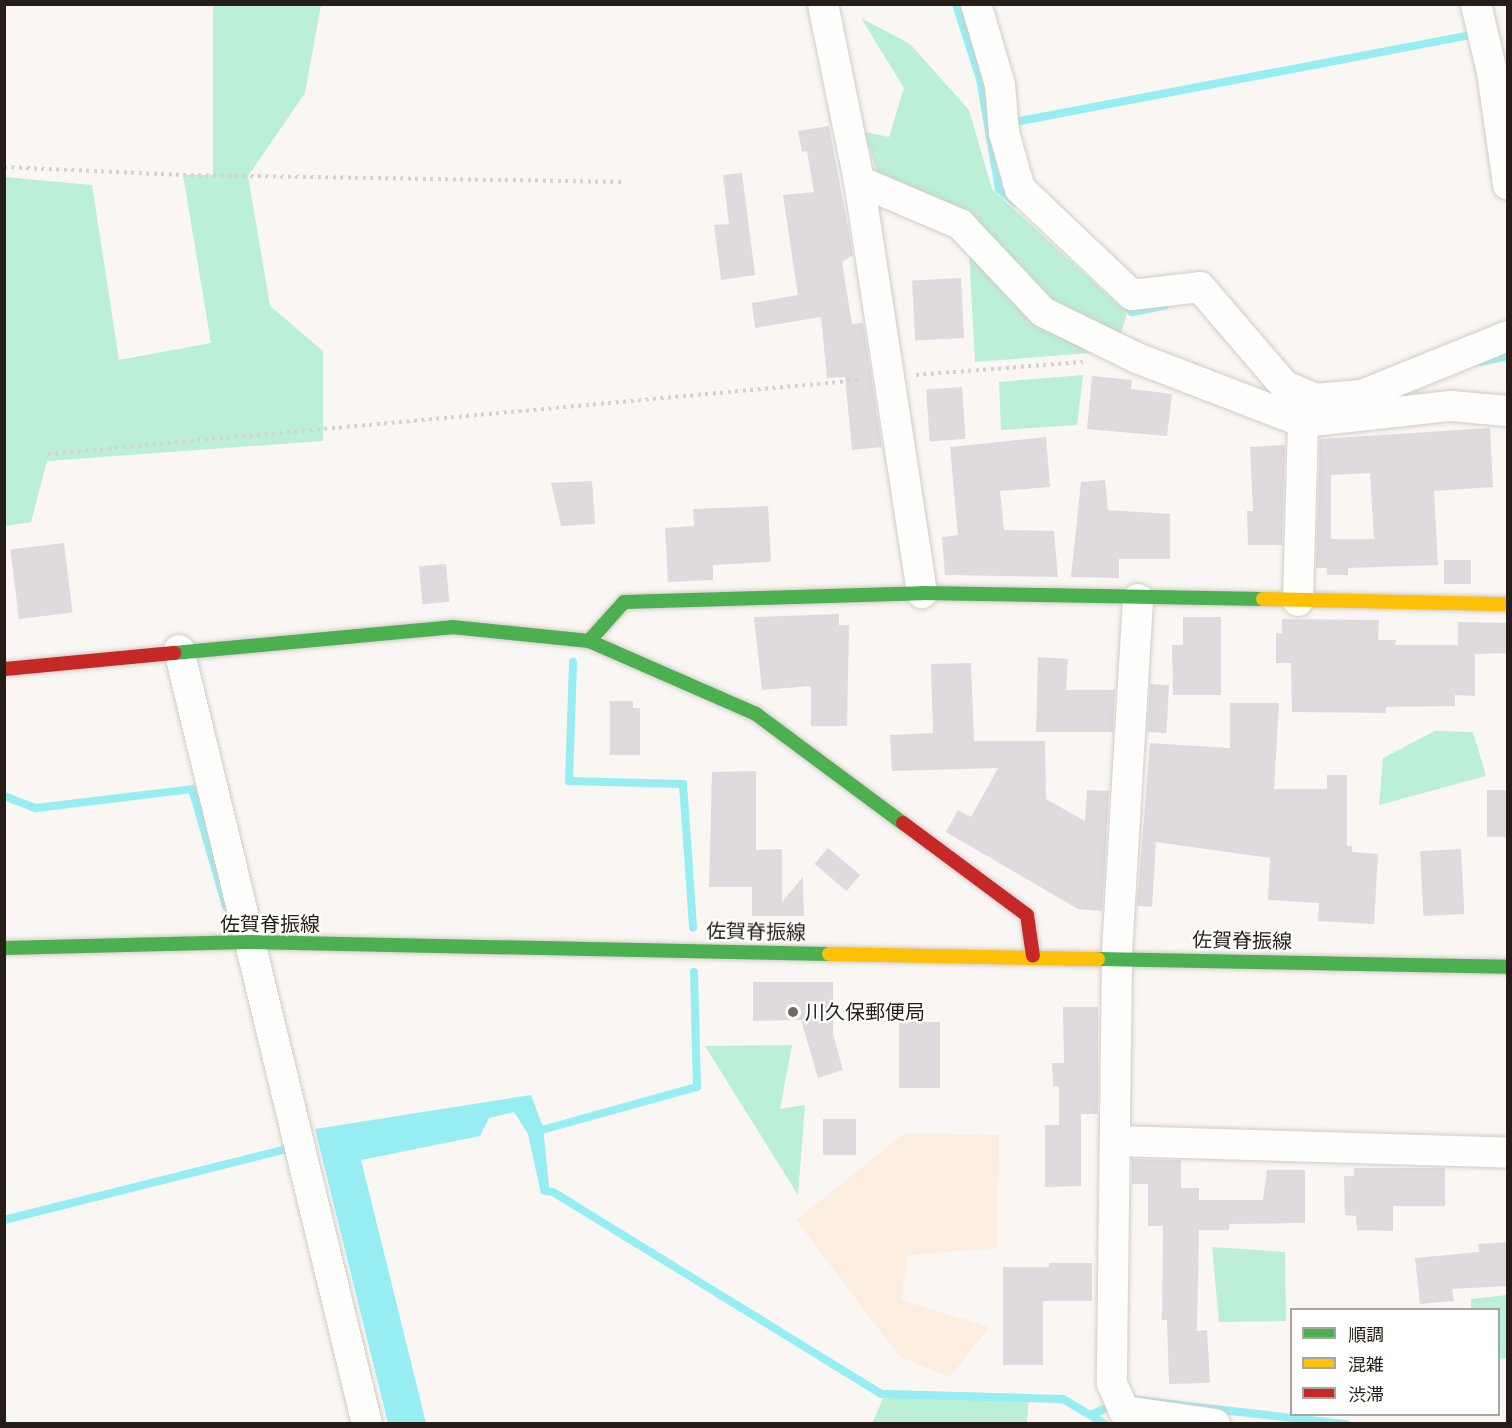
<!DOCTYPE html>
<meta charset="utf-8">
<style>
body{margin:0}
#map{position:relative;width:1512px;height:1428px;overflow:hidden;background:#f9f6f4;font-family:"Times New Roman","Noto Sans JP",serif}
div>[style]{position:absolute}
.built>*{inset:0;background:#fcede1}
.green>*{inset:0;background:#bbefd6}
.water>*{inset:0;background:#96eef3}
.stream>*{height:8px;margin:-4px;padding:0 4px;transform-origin:4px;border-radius:4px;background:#96eef3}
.building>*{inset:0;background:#dedade;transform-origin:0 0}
.path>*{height:4px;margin-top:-2px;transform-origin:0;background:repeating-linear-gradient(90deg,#d4d3d3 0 3px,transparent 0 7.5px)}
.roads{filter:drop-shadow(0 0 2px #d2ccc7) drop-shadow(0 0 2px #d2ccc7)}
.street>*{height:30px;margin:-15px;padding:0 15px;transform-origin:15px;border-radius:15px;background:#fefefd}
.fast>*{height:14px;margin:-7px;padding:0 7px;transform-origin:7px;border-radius:7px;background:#4caf50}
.slow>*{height:14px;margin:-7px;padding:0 7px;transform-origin:7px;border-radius:7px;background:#ffc107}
.jam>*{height:14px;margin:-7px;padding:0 7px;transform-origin:7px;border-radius:7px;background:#c62828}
.dots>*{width:16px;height:16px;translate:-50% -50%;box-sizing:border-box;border:3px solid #fff;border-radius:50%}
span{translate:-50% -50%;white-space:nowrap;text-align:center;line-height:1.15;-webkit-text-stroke:4.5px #fff;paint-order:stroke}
.street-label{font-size:20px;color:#261e16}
.poi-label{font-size:20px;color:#261e16}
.left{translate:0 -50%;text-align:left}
.frame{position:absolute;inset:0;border:6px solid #261e16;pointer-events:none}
.legend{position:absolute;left:1290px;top:1308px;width:210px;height:108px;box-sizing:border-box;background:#fff;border:2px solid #a8a5a2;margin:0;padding:8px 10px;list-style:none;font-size:18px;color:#261e16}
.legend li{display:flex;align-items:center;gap:12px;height:30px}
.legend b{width:30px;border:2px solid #a8a5a2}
</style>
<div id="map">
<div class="built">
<div style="clip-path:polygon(905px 1133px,999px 1135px,997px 1248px,908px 1255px,901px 1300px,989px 1327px,950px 1377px,900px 1357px,796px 1220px)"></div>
</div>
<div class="green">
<div style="clip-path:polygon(213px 5px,321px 5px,305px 93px,248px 176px,270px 306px,323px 351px,323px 441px,47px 461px,31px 522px,5px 526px,5px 177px,92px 185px,119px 360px,211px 343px,183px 175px,213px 175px)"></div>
<div style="clip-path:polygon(861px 18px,910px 44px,969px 110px,992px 189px,1127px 313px,1119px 339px,1048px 310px,962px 213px,877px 172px,864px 132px,889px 137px,904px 88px)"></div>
<div style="clip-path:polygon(969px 251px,1103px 352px,975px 362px)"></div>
<div style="clip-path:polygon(1083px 375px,1077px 425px,1001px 430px,999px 382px)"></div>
<div style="clip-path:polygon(1435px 731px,1473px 732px,1486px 776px,1379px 805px,1383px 758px)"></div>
<div style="clip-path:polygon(792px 1045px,780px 1109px,805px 1105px,798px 1195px,705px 1046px)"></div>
<div style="clip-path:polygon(1212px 1247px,1285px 1252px,1286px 1321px,1219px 1322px)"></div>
<div style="clip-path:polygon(1507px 1295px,1507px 1358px,1499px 1359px,1498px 1310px,1471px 1309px,1471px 1299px)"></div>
<div style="clip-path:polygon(887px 1390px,1029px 1394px,1027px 1423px,872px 1423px)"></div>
</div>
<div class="water">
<div style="clip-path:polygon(531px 1095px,543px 1127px,549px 1187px,574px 1200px,541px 1194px,528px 1134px,514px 1112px,489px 1118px,480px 1136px,361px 1160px,426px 1423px,388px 1423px,315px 1129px)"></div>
</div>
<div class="stream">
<div style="left:956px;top:4px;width:79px;rotate:72.3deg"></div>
<div style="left:980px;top:79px;width:112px;rotate:80.2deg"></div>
<div style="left:999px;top:189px;width:21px;rotate:41deg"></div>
<div style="left:1020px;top:121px;width:454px;rotate:-10.8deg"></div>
<div style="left:1123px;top:303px;width:13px;rotate:45deg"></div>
<div style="left:1132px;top:312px;width:33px;rotate:-11deg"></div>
<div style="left:1480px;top:362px;width:29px;rotate:-12deg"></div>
<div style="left:573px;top:662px;width:119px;rotate:91.9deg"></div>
<div style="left:569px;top:781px;width:114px;rotate:1.5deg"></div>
<div style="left:683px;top:784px;width:144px;rotate:86deg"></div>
<div style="left:4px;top:796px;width:34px;rotate:21deg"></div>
<div style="left:36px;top:808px;width:157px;rotate:-6.9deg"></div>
<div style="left:192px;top:789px;width:122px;rotate:73.8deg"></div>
<div style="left:538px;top:1131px;width:165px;rotate:-15.5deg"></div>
<div style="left:697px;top:1087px;width:115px;rotate:-91.5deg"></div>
<div style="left:553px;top:1192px;width:385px;rotate:31.6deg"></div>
<div style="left:881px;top:1394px;width:182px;rotate:1.6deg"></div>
<div style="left:1063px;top:1399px;width:49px;rotate:30.8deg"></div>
<div style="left:4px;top:1220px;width:299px;rotate:-14.1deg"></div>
<div style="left:1126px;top:1399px;width:222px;rotate:6.5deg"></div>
<div style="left:1093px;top:1414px;width:24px;rotate:-24deg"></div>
</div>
<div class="building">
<div style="clip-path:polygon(829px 126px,853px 255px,842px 262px,852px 324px,863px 323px,882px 447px,852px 450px,845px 377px,827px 378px,821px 317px,755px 328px,752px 303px,798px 295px,783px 195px,814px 192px,807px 151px,802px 152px,798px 131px)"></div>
<div style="clip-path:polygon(742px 173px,755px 275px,721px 280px,714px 225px,729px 224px,723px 175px)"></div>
<div style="left:961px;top:278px;width:60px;height:49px;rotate:87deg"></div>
<div style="clip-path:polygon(1092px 376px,1132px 380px,1131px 389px,1172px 394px,1167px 436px,1087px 429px)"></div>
<div style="left:962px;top:387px;width:52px;height:36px;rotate:86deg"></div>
<div style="clip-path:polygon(evenodd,1490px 428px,1493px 487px,1434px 491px,1438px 565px,1348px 568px,1348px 575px,1327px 575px,1327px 568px,1316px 568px,1320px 439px,1490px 428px,1370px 473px,1374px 539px,1331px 539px,1331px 475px,1370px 473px)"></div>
<div style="clip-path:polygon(1046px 437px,1050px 487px,1000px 491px,1004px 530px,1054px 531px,1058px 577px,945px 575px,942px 537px,958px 535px,950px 447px)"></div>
<div style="clip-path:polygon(1285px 445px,1282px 545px,1248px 545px,1247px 511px,1253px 511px,1250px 447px)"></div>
<div style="clip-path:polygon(1105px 480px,1108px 510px,1170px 514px,1170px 559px,1119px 559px,1119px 578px,1071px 577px,1081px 482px)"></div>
<div style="clip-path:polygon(592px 481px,595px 524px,561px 526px,551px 483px)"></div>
<div style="clip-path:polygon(768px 506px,771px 562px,713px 565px,713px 580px,668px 582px,665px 528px,694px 526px,693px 509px)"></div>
<div style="left:64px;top:543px;width:70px;height:54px;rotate:83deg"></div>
<div style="left:1444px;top:560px;width:27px;height:24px"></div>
<div style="left:446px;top:564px;width:38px;height:27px;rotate:85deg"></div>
<div style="clip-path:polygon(839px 614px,839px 625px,849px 625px,847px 726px,811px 726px,811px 686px,762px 690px,754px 617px)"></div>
<div style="clip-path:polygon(1183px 617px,1221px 617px,1221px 695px,1173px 695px,1172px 645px,1183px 645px)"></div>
<div style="clip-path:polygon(1282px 619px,1379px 620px,1378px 640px,1396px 640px,1395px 645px,1458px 645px,1458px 622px,1507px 623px,1507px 653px,1475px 654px,1475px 696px,1455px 695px,1455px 706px,1386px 707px,1386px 713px,1292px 712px,1291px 663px,1276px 663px,1276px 633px,1282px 634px)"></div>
<div style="clip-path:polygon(1038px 657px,1068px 659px,1066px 690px,1115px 690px,1113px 732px,1036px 732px)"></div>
<div style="clip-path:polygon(971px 663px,974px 741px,1045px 741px,1046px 799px,1085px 821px,1087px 790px,1109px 791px,1102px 911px,1078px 909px,946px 832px,958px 810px,971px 817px,998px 768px,892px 771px,890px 735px,933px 733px,931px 664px)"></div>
<div style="left:1150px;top:684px;width:19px;height:48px;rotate:3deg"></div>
<div style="clip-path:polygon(610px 701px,633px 701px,633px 708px,640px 708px,640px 755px,610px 755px)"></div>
<div style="clip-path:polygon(1230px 703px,1279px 703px,1274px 789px,1327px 789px,1327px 775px,1347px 775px,1347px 846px,1352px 846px,1352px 852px,1378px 854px,1374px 924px,1318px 921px,1319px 903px,1268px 900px,1270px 858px,1156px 842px,1152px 907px,1137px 906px,1150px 743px,1230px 748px)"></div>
<div style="clip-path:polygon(756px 771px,756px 850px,782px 849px,782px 902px,803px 877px,804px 916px,752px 916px,752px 887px,709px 887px,712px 772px)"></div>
<div style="left:1487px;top:790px;width:21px;height:47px"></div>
<div style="left:828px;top:848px;width:42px;height:21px;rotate:40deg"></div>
<div style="left:1461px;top:849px;width:65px;height:41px;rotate:87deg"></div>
<div style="clip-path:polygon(753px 982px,833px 982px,833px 1034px,843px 1070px,818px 1078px,801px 1020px,753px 1021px)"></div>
<div style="clip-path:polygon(1063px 1007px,1098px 1007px,1098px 1114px,1081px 1114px,1081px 1186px,1045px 1187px,1045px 1125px,1059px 1125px,1059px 1086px,1053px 1086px,1052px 1063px,1064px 1063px)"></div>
<div style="left:899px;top:1022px;width:41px;height:66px"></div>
<div style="left:856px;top:1119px;width:36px;height:33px;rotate:90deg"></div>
<div style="clip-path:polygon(1132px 1159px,1181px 1160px,1181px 1188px,1199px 1188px,1199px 1200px,1263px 1200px,1267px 1170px,1305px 1170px,1305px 1223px,1229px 1224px,1229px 1230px,1199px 1230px,1197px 1331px,1207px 1330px,1210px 1383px,1169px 1384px,1167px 1320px,1162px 1320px,1163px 1226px,1148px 1226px,1148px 1184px,1132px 1184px)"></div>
<div style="clip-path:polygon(1354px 1168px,1445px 1168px,1445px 1206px,1393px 1206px,1393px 1231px,1357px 1230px,1356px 1216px,1345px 1215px,1344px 1176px,1354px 1176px)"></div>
<div style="clip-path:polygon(1508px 1242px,1508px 1286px,1452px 1289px,1454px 1301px,1420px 1304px,1415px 1258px,1479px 1252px,1478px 1244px)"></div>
<div style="clip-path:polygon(1049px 1263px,1092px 1263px,1092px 1301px,1043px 1301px,1043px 1365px,1003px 1365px,1003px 1267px,1049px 1267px)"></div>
</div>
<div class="path">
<div style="left:4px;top:167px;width:179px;rotate:2.6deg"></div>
<div style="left:183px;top:175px;width:442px;rotate:0.9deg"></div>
<div style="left:916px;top:375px;width:167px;rotate:-4.5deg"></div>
<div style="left:48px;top:454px;width:816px;rotate:-5.2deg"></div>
</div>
<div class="roads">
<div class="street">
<div style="left:823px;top:4px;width:181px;rotate:78.5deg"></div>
<div style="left:859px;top:181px;width:417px;rotate:81.3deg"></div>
<div style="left:976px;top:4px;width:84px;rotate:73.5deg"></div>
<div style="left:1000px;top:85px;width:48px;rotate:85.2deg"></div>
<div style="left:1004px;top:133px;width:58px;rotate:74.1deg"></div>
<div style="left:1020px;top:189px;width:154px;rotate:43.4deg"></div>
<div style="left:1132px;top:295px;width:68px;rotate:-6.7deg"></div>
<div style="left:1200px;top:287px;width:130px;rotate:49.4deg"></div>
<div style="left:1285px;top:386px;width:33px;rotate:23deg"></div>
<div style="left:1315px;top:399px;width:47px;rotate:-4.9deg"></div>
<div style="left:1362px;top:395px;width:157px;rotate:-22deg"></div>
<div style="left:1476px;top:4px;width:70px;rotate:76.8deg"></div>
<div style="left:1492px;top:72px;width:114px;rotate:81.9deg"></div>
<div style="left:859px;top:181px;width:110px;rotate:23.1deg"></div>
<div style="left:960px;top:224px;width:121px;rotate:46.7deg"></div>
<div style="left:1043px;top:312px;width:105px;rotate:26.1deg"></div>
<div style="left:1137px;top:358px;width:178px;rotate:21.1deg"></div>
<div style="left:1303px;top:422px;width:149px;rotate:-6.2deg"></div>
<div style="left:1451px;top:406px;width:57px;rotate:5deg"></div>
<div style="left:1138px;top:599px;width:359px;rotate:93.4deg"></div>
<div style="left:1117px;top:957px;width:426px;rotate:90.7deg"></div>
<div style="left:1112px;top:1383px;width:30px;rotate:67deg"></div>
<div style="left:1124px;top:1411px;width:92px;rotate:8.1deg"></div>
<div style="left:1298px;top:601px;width:179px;rotate:-88.4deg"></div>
<div style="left:179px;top:650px;width:797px;rotate:76.35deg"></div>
<div style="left:1115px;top:1141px;width:393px;rotate:1.7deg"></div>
</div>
<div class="fast">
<div style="left:589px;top:641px;width:52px;rotate:-48.1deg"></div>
<div style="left:624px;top:602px;width:298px;rotate:-1.7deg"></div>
<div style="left:922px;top:593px;width:341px;rotate:1deg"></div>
<div style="left:174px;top:653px;width:279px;rotate:-5.3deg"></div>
<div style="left:452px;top:627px;width:138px;rotate:5.8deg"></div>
<div style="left:589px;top:641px;width:182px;rotate:23.6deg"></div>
<div style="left:756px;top:714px;width:183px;rotate:36.6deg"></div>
<div style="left:4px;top:948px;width:245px;rotate:-1.4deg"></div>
<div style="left:249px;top:942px;width:580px;rotate:1.19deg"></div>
<div style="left:1098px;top:959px;width:410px;rotate:1.1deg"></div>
</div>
<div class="slow">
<div style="left:1263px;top:599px;width:245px;rotate:1.2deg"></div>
<div style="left:829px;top:954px;width:269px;rotate:1.1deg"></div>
</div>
<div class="jam">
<div style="left:4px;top:669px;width:171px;rotate:-5.4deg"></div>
<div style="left:903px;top:823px;width:154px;rotate:36.6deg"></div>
<div style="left:1027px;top:915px;width:41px;rotate:81.7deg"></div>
</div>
</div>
<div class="dots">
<div style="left:793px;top:1012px;background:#706a64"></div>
</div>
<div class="street-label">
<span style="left:270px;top:924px">佐賀脊振線</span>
<span style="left:756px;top:932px;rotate:1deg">佐賀脊振線</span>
<span style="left:1242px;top:941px;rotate:1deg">佐賀脊振線</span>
</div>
<div class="poi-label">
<span class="left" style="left:805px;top:1012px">川久保郵便局</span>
</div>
<div class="frame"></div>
<ul class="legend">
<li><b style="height:8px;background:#4caf50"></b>順調</li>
<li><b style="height:8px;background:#ffc107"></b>混雑</li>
<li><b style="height:8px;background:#c62828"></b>渋滞</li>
</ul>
</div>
